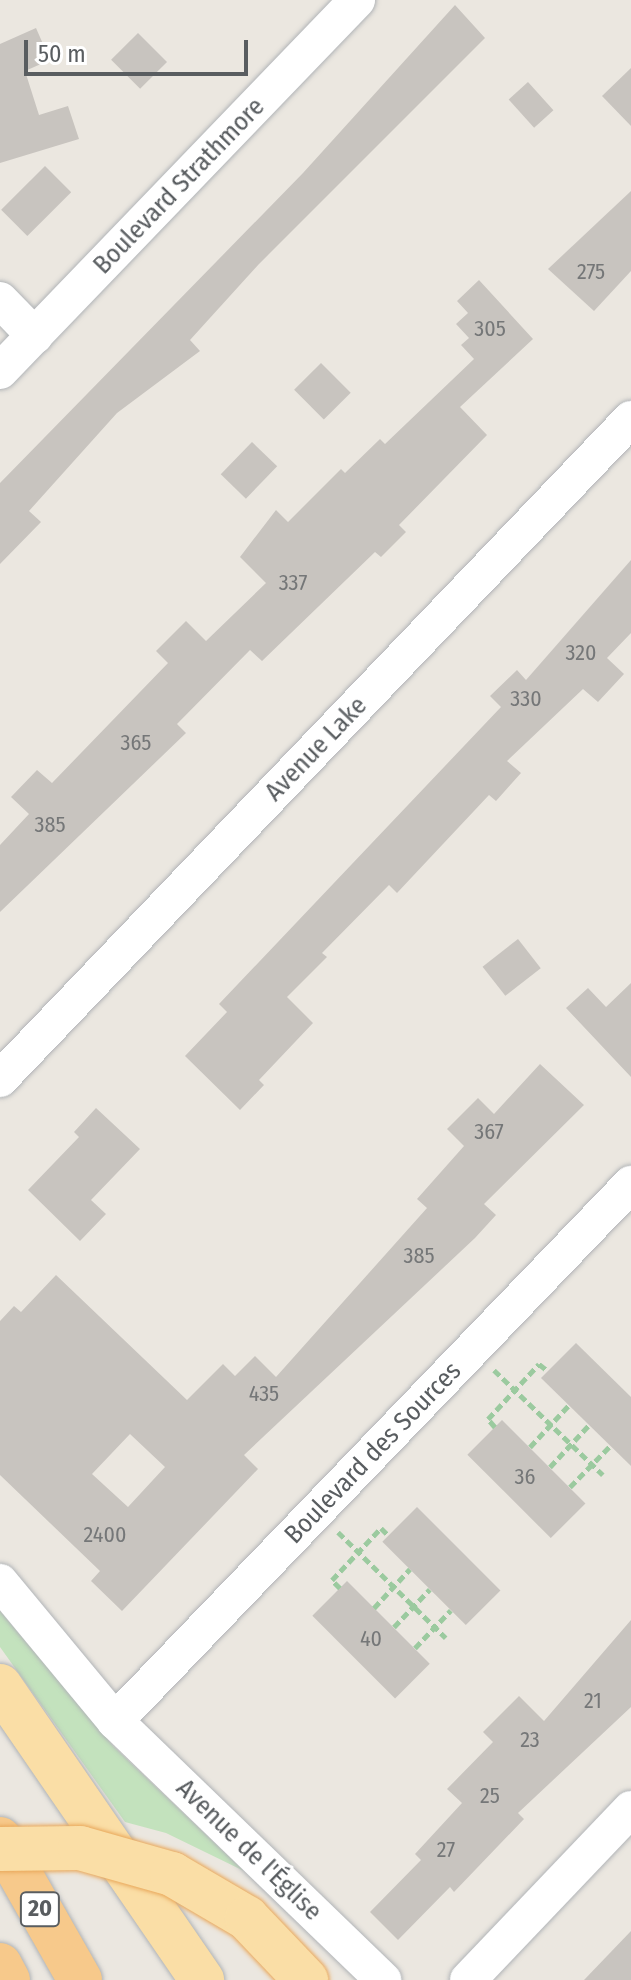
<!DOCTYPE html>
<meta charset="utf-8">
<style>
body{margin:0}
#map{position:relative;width:631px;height:1980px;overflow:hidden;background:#ebe7e0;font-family:"Fira Sans Condensed",sans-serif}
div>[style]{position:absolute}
.green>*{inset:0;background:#c3e2bd}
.building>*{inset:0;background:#c8c4bf;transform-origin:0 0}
.path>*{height:5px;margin-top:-2.5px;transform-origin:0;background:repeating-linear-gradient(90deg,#9bca9f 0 8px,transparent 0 12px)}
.roads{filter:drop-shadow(0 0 2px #b1b4b7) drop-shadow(0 0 2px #b1b4b7)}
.minor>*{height:36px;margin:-18px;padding:0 18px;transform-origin:18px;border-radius:18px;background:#fff}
.major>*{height:44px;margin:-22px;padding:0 22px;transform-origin:22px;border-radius:22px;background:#fadea6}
.highway>*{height:44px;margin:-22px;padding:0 22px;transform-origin:22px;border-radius:22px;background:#f7c98b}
.bridges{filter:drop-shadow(0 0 2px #e9a85b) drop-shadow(0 0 2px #e9a85b)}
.major-bridge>*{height:44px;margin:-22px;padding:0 22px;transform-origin:22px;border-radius:22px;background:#fadea6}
span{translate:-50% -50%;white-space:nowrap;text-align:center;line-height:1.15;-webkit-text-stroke:6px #fff;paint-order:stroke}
.number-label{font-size:22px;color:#757778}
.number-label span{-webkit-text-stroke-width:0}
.shield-label span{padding:2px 6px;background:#fff;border:2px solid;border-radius:6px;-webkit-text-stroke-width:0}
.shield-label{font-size:24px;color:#595d60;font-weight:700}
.street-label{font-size:26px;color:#595d60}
.scale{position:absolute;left:24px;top:40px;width:224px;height:36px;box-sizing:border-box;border:4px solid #595d60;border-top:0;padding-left:10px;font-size:24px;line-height:28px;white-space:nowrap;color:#595d60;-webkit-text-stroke:6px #fff;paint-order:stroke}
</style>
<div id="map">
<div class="green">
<div style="clip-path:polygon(0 1611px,113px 1746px,244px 1871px,166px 1833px,125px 1822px,0 1647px)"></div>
</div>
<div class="building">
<div style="clip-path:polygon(455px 5px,485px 38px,259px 264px,190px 340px,200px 351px,117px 413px,29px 511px,41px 522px,0 564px,0 483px,303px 173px)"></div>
<div style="clip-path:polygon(36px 28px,50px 60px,25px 71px,39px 115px,68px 106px,79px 139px,0 163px,0 44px)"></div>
<div style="left:138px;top:33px;width:41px;height:38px;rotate:45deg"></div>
<div style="clip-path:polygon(631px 68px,631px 126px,602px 96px)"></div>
<div style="left:528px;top:82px;width:38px;height:26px;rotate:48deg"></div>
<div style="left:45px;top:166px;width:37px;height:62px;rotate:45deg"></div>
<div style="clip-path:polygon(631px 191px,631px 271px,594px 311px,548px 269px)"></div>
<div style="clip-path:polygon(479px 280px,533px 339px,460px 407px,487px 435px,399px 525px,406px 532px,381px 557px,375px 552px,262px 661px,250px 650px,177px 724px,186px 733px,0 912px,0 845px,29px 814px,11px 797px,37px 770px,52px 783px,168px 663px,156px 651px,186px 621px,206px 641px,266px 583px,240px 557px,276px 510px,288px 522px,341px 469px,345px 473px,380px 439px,385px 444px,474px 359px,461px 345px,469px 338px,456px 324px,468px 313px,457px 301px)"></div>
<div style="left:321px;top:363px;width:42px;height:38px;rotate:45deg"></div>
<div style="left:252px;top:442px;width:35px;height:45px;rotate:44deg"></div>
<div style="clip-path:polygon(631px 560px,631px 633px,607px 658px,624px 674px,598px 702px,583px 689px,507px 761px,521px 773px,496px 801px,489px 795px,397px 893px,389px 885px,322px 953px,327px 957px,287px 997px,313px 1023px,259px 1080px,264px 1085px,240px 1110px,185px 1056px,227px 1012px,219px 1004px,501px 707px,490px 696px,517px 670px,526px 680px)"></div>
<div style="left:518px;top:939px;width:37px;height:45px;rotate:52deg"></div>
<div style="clip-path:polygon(631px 983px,631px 1077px,566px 1008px,588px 988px,606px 1007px)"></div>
<div style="clip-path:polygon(evenodd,540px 1064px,584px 1105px,484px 1204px,496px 1215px,475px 1238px,244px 1455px,258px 1469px,122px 1611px,91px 1581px,100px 1571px,0 1475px,0 1321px,14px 1306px,21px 1312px,56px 1275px,187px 1400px,223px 1364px,235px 1376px,255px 1356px,276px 1377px,427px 1208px,417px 1199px,464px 1146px,447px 1129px,478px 1098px,494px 1114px,540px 1064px,130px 1434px,165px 1467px,128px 1507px,92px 1474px,130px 1434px)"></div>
<div style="clip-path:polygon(96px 1108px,140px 1149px,91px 1200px,106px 1214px,80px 1241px,28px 1190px,79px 1137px,74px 1132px)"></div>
<div style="clip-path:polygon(576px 1343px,631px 1397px,631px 1466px,541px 1378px)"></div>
<div style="left:502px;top:1420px;width:118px;height:49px;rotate:45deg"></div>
<div style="left:417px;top:1507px;width:118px;height:49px;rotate:45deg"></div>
<div style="left:347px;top:1581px;width:117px;height:49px;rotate:45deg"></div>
<div style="clip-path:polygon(631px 1620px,631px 1707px,518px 1813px,524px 1819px,454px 1892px,450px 1887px,398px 1940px,370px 1912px,421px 1860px,415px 1854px,462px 1803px,447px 1789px,493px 1742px,483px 1732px,519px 1696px,544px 1721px)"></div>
<div style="clip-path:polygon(631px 1931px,631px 1980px,584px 1980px)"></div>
</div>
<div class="path">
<div style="left:494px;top:1370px;width:151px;rotate:43.9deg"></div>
<div style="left:495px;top:1427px;width:11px;rotate:-131deg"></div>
<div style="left:488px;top:1419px;width:75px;rotate:-47.2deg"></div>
<div style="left:539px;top:1364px;width:11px;rotate:38deg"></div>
<div style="left:530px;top:1447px;width:57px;rotate:-47.1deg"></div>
<div style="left:550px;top:1467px;width:57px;rotate:-47.1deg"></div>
<div style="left:570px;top:1487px;width:57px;rotate:-45.7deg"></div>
<div style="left:338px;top:1532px;width:151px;rotate:44.5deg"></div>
<div style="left:340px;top:1588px;width:11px;rotate:-135deg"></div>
<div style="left:332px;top:1580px;width:71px;rotate:-46.7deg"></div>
<div style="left:381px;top:1528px;width:11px;rotate:45deg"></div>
<div style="left:374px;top:1608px;width:53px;rotate:-47.3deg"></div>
<div style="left:394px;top:1627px;width:52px;rotate:-46.5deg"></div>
<div style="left:415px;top:1648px;width:52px;rotate:-46.5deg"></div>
</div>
<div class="roads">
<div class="minor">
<div style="left:0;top:300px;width:50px;rotate:45.8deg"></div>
<div style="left:0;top:371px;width:515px;rotate:-46.1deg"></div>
<div style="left:0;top:1079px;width:913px;rotate:-46.29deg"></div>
<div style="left:0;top:1582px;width:180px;rotate:50.4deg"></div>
<div style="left:115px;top:1721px;width:373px;rotate:44deg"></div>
<div style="left:115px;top:1721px;width:745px;rotate:-46.14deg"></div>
<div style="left:468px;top:1980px;width:236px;rotate:-46.4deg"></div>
</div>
<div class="major">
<div style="left:0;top:1686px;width:357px;rotate:55.5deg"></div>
</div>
<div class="highway">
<div style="left:0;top:1839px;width:162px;rotate:60.4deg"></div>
<div style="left:0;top:1965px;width:17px;rotate:62deg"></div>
</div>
</div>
<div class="bridges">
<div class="major-bridge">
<div style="left:0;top:1849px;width:80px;rotate:-0.7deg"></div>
<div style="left:80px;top:1848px;width:96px;rotate:15.8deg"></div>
<div style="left:172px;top:1874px;width:87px;rotate:30.4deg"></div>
<div style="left:247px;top:1918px;width:86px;rotate:46.4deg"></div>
</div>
</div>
<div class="number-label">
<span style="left:591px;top:272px">275</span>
<span style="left:490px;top:329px">305</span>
<span style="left:293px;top:583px">337</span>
<span style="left:581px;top:653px">320</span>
<span style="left:526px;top:699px">330</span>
<span style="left:136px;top:743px">365</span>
<span style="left:50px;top:825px">385</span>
<span style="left:489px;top:1132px">367</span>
<span style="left:419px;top:1256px">385</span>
<span style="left:264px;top:1394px">435</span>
<span style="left:525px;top:1477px">36</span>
<span style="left:105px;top:1535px">2400</span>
<span style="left:371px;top:1639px">40</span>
<span style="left:593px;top:1701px">21</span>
<span style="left:530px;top:1740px">23</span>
<span style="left:490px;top:1796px">25</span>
<span style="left:446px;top:1850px">27</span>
</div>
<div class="shield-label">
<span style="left:40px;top:1909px">20</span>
</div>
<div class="street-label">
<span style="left:179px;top:186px;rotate:-46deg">Boulevard Strathmore</span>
<span style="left:316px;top:749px;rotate:-46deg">Avenue Lake</span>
<span style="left:373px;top:1453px;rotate:-46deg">Boulevard des Sources</span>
<span style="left:249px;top:1850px;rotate:44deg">Avenue de l'Église</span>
</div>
<div class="scale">50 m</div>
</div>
